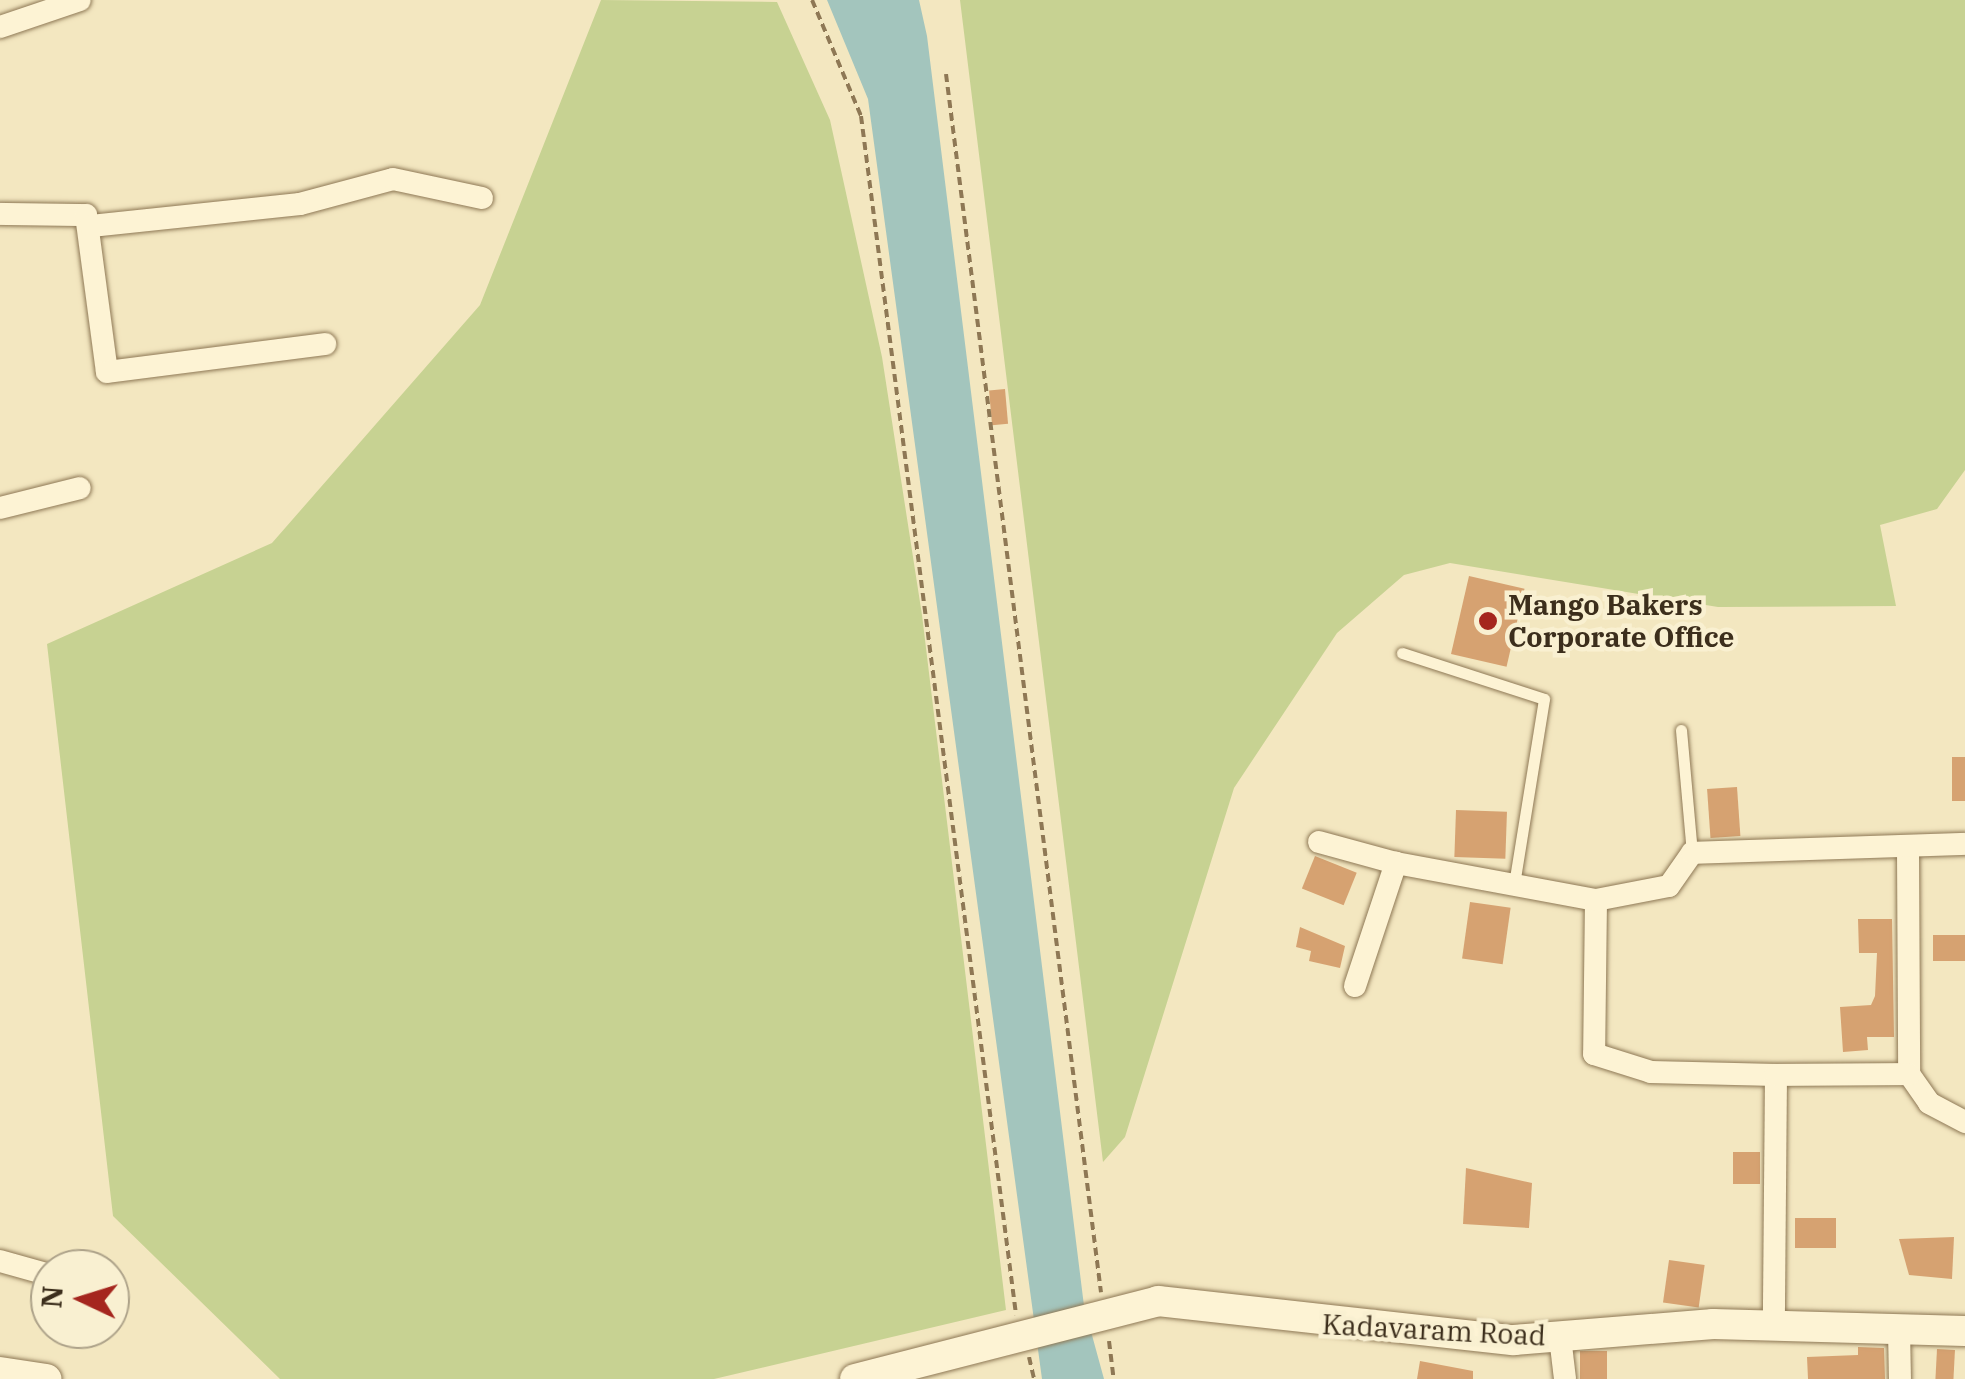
<!DOCTYPE html>
<style>
body{margin:0}
#map{position:relative;width:1965px;height:1379px;overflow:hidden;background:#f3e7c0;font-family:"IBM Plex Serif",serif}
div>[style]{position:absolute}
.green>*{inset:0;background:#c7d292}
.water>*{inset:0;background:#a3c5bd}
.building>*{inset:0;background:#d6a271;transform-origin:0 0}
.path>*{height:4px;margin-top:-2px;transform-origin:0;background:repeating-linear-gradient(90deg,#8e7855 0 8px,transparent 0 13px)}
.roads{filter:drop-shadow(0 0 2px #8e7855) drop-shadow(0 0 2px #8e7855)}
.lane>*{height:11px;margin:-5.5px;padding:0 5.5px;transform-origin:5.5px;border-radius:5.5px;background:#fdf3d4}
.street>*{height:22px;margin:-11px;padding:0 11px;transform-origin:11px;border-radius:11px;background:#fdf3d4}
.secondary>*{height:30px;margin:-15px;padding:0 15px;transform-origin:15px;border-radius:15px;background:#fdf3d4}
.dots>*{width:28px;height:28px;translate:-50% -50%;box-sizing:border-box;border:5px solid #f9f0d1;border-radius:50%}
span{translate:-50% -50%;white-space:nowrap;text-align:center;line-height:1.15;-webkit-text-stroke:9px #f9f0d1;paint-order:stroke}
.poi-label{font-size:28px;color:#3c2e1c;font-weight:700}
.left{translate:0 -50%;text-align:left}
.street-label{font-size:28px;color:#3c2e1c}
.north{position:absolute;left:30px;top:1249px;width:100px;height:100px;box-sizing:border-box;background:#f9f0d1;border:2px solid #ada289;border-radius:50%;rotate:274deg;font-size:28px;font-weight:700;line-height:40px;text-align:center;color:#3c2e1c}
.north::after{content:'';display:block;margin:auto;width:35px;height:45px;background:#a5261e;clip-path:polygon(50% 0,100% 100%,50% 72%,0 100%)}
</style>
<div id="map">
<div class="green">
<div style="clip-path:polygon(601px 0,777px 2px,830px 120px,882px 357px,922px 615px,1006px 1310px,714px 1379px,280px 1379px,113px 1216px,47px 644px,272px 543px,480px 305px)"></div>
<div style="clip-path:polygon(960px 0,1965px 0,1965px 470px,1937px 509px,1880px 525px,1896px 606px,1718px 607px,1450px 563px,1404px 575px,1337px 633px,1234px 788px,1125px 1137px,1103px 1162px)"></div>
</div>
<div class="water">
<div style="clip-path:polygon(827px 0,919px 0,927px 36px,1084px 1306px,1104px 1379px,1042px 1379px,868px 99px)"></div>
</div>
<div class="building">
<div style="left:1005px;top:389px;width:35px;height:16px;rotate:85deg"></div>
<div style="left:1469px;top:576px;width:57px;height:80px;rotate:13deg"></div>
<div style="left:1952px;top:757px;width:13px;height:44px"></div>
<div style="left:1737px;top:787px;width:49px;height:30px;rotate:86deg"></div>
<div style="left:1456px;top:810px;width:51px;height:47px;rotate:2deg"></div>
<div style="left:1315px;top:856px;width:45px;height:35px;rotate:22deg"></div>
<div style="left:1470px;top:902px;width:41px;height:57px;rotate:8deg"></div>
<div style="clip-path:polygon(1858px 919px,1892px 919px,1894px 1037px,1867px 1037px,1868px 1050px,1843px 1052px,1840px 1007px,1871px 1005px,1875px 996px,1877px 953px,1859px 953px)"></div>
<div style="clip-path:polygon(1300px 927px,1345px 946px,1340px 968px,1309px 961px,1311px 951px,1296px 947px)"></div>
<div style="left:1933px;top:935px;width:32px;height:26px"></div>
<div style="left:1733px;top:1152px;width:27px;height:32px"></div>
<div style="clip-path:polygon(1466px 1168px,1532px 1183px,1529px 1228px,1463px 1224px)"></div>
<div style="left:1795px;top:1218px;width:41px;height:30px"></div>
<div style="clip-path:polygon(1954px 1237px,1952px 1279px,1909px 1275px,1899px 1239px)"></div>
<div style="left:1669px;top:1260px;width:36px;height:43px;rotate:8deg"></div>
<div style="clip-path:polygon(1858px 1347px,1884px 1348px,1885px 1379px,1808px 1379px,1807px 1357px,1858px 1355px)"></div>
<div style="left:1937px;top:1349px;width:18px;height:30px;rotate:3deg"></div>
<div style="left:1607px;top:1351px;width:28px;height:27px;rotate:90deg"></div>
<div style="clip-path:polygon(1420px 1361px,1473px 1371px,1473px 1379px,1417px 1379px)"></div>
</div>
<div class="path">
<div style="left:812px;top:0;width:126px;rotate:67.1deg"></div>
<div style="left:861px;top:116px;width:1209px;rotate:82.63deg"></div>
<div style="left:946px;top:74px;width:1228px;rotate:82.75deg"></div>
<div style="left:1109px;top:1341px;width:38px;rotate:83deg"></div>
<div style="left:1029px;top:1357px;width:23px;rotate:77deg"></div>
</div>
<div class="roads">
<div class="lane">
<div style="left:1402px;top:653px;width:149px;rotate:17.9deg"></div>
<div style="left:1544px;top:699px;width:188px;rotate:99.2deg"></div>
<div style="left:1681px;top:730px;width:123px;rotate:84.9deg"></div>
</div>
<div class="street">
<div style="left:0;top:27px;width:84px;rotate:-18.6deg"></div>
<div style="left:0;top:214px;width:86px;rotate:0.7deg"></div>
<div style="left:86px;top:215px;width:158px;rotate:82.4deg"></div>
<div style="left:107px;top:372px;width:220px;rotate:-7.3deg"></div>
<div style="left:91px;top:226px;width:210px;rotate:-6deg"></div>
<div style="left:300px;top:204px;width:96px;rotate:-15deg"></div>
<div style="left:393px;top:179px;width:91px;rotate:12.1deg"></div>
<div style="left:0;top:508px;width:82px;rotate:-14deg"></div>
<div style="left:1319px;top:842px;width:80px;rotate:15.3deg"></div>
<div style="left:1908px;top:850px;width:224px;rotate:89.7deg"></div>
<div style="left:1909px;top:1074px;width:35px;rotate:55deg"></div>
<div style="left:1929px;top:1103px;width:41px;rotate:27.8deg"></div>
<div style="left:1596px;top:900px;width:154px;rotate:90.7deg"></div>
<div style="left:1594px;top:1054px;width:60px;rotate:17.5deg"></div>
<div style="left:1651px;top:1072px;width:125px;rotate:1.4deg"></div>
<div style="left:1776px;top:1075px;width:251px;rotate:90.5deg"></div>
<div style="left:1355px;top:986px;width:130px;rotate:-71.6deg"></div>
<div style="left:1396px;top:863px;width:203px;rotate:10.5deg"></div>
<div style="left:1596px;top:900px;width:74px;rotate:-10.9deg"></div>
<div style="left:1669px;top:886px;width:40px;rotate:-55.1deg"></div>
<div style="left:1692px;top:853px;width:273px;rotate:-1.9deg"></div>
<div style="left:1776px;top:1075px;width:133px;rotate:-0.4deg"></div>
<div style="left:0;top:1261px;width:52px;rotate:15.6deg"></div>
<div style="left:1899px;top:1329px;width:50px;rotate:88.9deg"></div>
<div style="left:1560px;top:1337px;width:42px;rotate:83.2deg"></div>
</div>
<div class="secondary">
<div style="left:0;top:1372px;width:47px;rotate:8.7deg"></div>
<div style="left:855px;top:1379px;width:313px;rotate:-14.4deg"></div>
<div style="left:1158px;top:1301px;width:358px;rotate:6.3deg"></div>
<div style="left:1514px;top:1340px;width:200px;rotate:-4.6deg"></div>
<div style="left:1713px;top:1324px;width:252px;rotate:1.6deg"></div>
</div>
</div>
<div class="dots">
<div style="left:1488px;top:621px;background:#a5261e"></div>
</div>
<div class="poi-label">
<span class="left" style="left:1508px;top:621px">Mango Bakers<br>Corporate Office</span>
</div>
<div class="street-label">
<span style="left:1434px;top:1330px;rotate:3deg">Kadavaram Road</span>
</div>
<div class="north">N</div>
</div>
